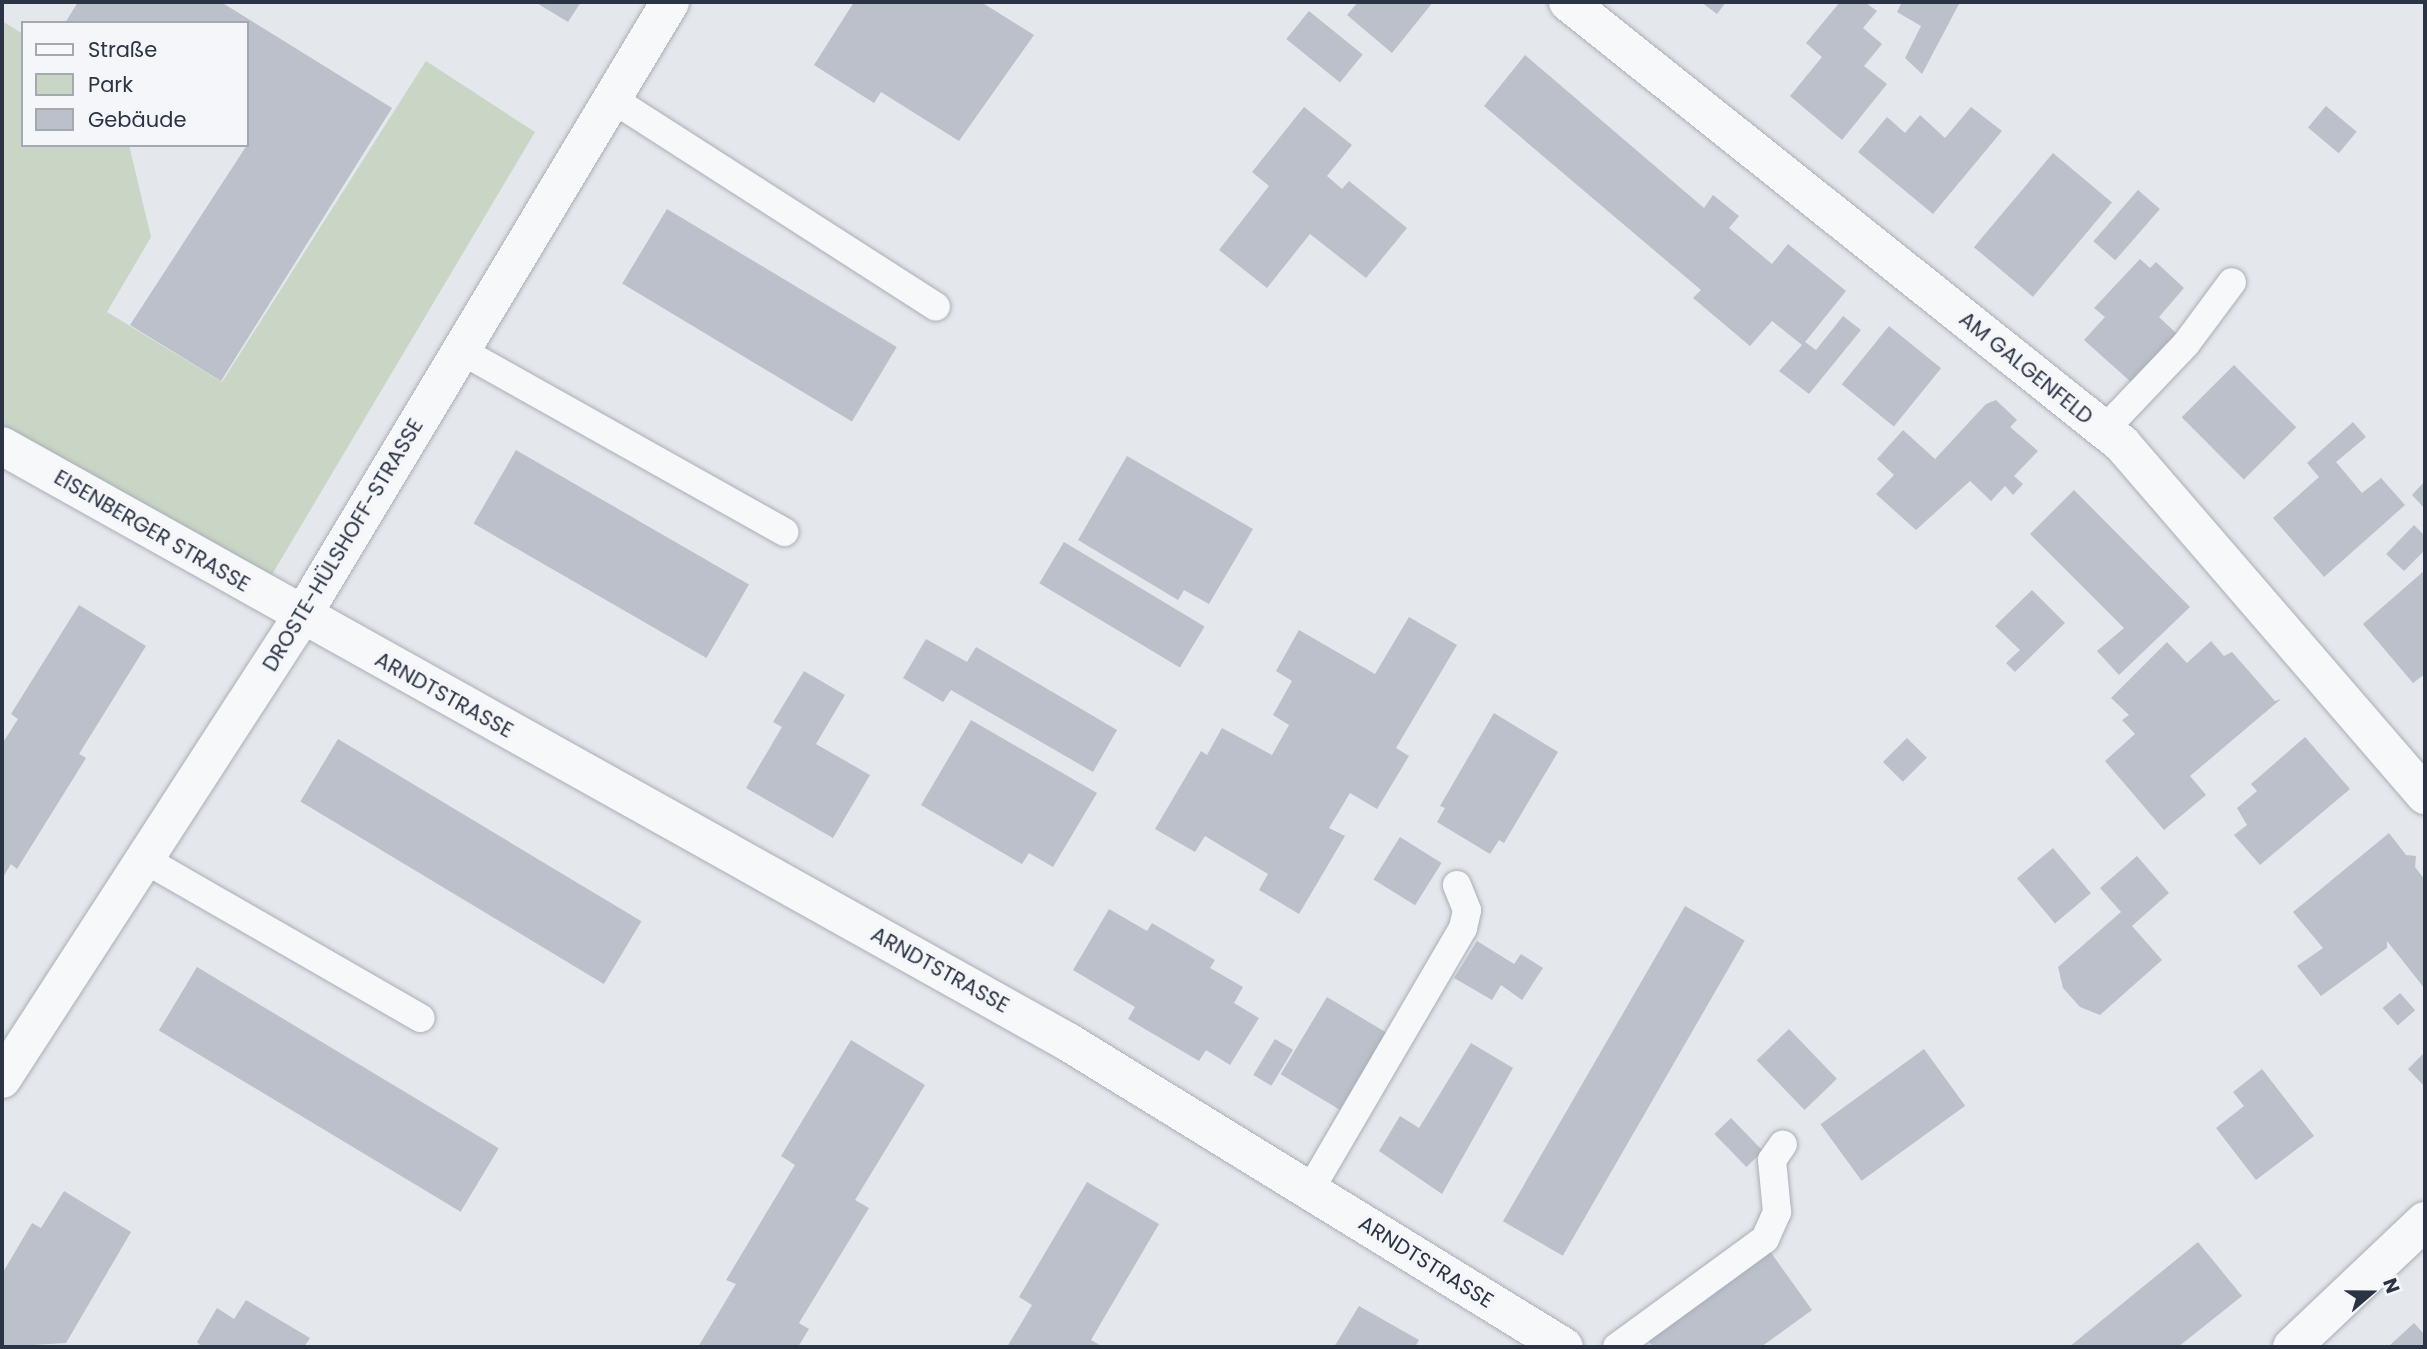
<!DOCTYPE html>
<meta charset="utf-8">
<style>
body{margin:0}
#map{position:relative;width:2427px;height:1349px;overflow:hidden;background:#e4e7ec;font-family:Poppins,sans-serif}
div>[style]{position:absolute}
.green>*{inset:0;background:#c9d6c5}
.building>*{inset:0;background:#bbc0ca;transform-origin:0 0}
.roads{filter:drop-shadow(0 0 2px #a9aeb7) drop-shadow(0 0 2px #a9aeb7)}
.service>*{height:28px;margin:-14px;padding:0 14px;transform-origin:14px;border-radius:14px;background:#f7f8fa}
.minor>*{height:38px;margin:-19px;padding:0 19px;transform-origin:19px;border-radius:19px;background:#f7f8fa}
span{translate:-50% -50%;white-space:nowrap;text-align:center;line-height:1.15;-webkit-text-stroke:7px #f4f6f9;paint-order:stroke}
.street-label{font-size:21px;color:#2b3445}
.frame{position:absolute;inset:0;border:4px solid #2b3445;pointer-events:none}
.legend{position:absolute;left:21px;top:21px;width:228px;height:126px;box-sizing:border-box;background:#f4f6f9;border:2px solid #a4a8b1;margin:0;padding:9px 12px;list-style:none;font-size:21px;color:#2b3445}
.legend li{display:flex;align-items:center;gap:14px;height:35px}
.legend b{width:35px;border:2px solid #a4a8b1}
.north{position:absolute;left:2336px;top:1258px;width:70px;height:70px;-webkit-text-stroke:5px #f4f6f9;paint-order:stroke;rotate:70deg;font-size:19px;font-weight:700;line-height:28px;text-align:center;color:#2b3445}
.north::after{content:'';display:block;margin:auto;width:24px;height:32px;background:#2b3445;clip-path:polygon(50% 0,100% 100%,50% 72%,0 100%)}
</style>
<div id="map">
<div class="green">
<div style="clip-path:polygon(2px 21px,23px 34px,23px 145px,129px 145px,151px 237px,107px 312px,222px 382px,426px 61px,535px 132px,261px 593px,2px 446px)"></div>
</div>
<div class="building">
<div style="clip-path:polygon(78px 2px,221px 2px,392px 108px,221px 381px,130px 325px,247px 145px,247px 23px,65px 23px)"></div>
<div style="clip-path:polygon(535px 2px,581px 2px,568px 22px)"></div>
<div style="clip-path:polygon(854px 2px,981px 2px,1034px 35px,959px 141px,881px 92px,874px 103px,814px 65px)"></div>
<div style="clip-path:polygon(1358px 2px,1433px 2px,1392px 53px,1347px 15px)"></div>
<div style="clip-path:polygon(1701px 2px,1726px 2px,1717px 14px)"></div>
<div style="clip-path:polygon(1840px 2px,1865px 2px,1877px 11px,1863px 28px,1882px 44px,1864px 66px,1887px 84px,1842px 140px,1790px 96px,1822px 57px,1806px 43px)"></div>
<div style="clip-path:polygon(1902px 2px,1960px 2px,1922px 74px,1905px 58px,1921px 26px,1897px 12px)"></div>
<div style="left:1309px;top:11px;width:69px;height:36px;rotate:39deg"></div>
<div style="clip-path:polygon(1525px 55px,1704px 208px,1713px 195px,1739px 216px,1729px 228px,1772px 264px,1788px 244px,1846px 291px,1805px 342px,1816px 350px,1843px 316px,1861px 330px,1809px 394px,1779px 371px,1802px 345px,1772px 321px,1750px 346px,1693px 298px,1701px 290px,1484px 106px)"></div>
<div style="left:2326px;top:106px;width:40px;height:28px;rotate:40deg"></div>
<div style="clip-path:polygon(1304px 107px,1352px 145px,1327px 176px,1342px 189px,1349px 181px,1407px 228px,1366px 278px,1310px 234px,1267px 288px,1219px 250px,1269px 186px,1252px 172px)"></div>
<div style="clip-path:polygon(1971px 107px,2002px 131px,1933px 214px,1858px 152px,1887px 117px,1905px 133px,1920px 115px,1945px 138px)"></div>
<div style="left:2053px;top:153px;width:77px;height:123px;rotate:40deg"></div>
<div style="left:2138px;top:190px;width:29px;height:68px;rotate:41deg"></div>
<div style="left:667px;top:209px;width:268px;height:87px;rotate:31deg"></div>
<div style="clip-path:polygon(2140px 259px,2150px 268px,2156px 262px,2184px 288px,2159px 317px,2177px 334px,2132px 383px,2084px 340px,2105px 317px,2094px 308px)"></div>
<div style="left:1889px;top:326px;width:67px;height:75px;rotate:39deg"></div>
<div style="left:2234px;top:365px;width:88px;height:74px;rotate:45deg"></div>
<div style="clip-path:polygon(1996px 400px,2017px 420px,2010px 427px,2038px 451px,2014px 476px,2023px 484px,2013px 495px,2005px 486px,1991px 501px,1970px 481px,1916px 530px,1876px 494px,1894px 475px,1877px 459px,1903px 430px,1935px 459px,1986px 404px)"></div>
<div style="clip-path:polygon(2353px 422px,2366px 437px,2336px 462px,2362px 493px,2381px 478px,2405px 505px,2324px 577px,2273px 518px,2319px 477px,2307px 463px)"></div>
<div style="left:516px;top:450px;width:269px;height:85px;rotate:30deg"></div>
<div style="clip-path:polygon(1127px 456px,1253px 529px,1209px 604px,1184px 590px,1178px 600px,1078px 540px)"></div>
<div style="clip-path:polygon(2425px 481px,2425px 509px,2412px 495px)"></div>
<div style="clip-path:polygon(2074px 490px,2190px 607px,2119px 675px,2097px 651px,2124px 628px,2030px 534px)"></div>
<div style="clip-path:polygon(2414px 525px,2425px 536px,2425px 550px,2404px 571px,2386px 554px)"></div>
<div style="left:1064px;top:542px;width:164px;height:48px;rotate:31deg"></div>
<div style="clip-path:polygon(2425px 570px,2425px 674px,2413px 683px,2363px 624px)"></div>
<div style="clip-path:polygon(2032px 590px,2065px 623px,2015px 672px,2006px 663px,2020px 650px,1995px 626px)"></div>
<div style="clip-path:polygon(79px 605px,146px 646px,79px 754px,86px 758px,17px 869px,11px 864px,2px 879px,2px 744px,18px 719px,11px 714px)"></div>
<div style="clip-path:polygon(1409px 617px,1457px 645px,1396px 748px,1409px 756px,1377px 809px,1350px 793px,1329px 828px,1345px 836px,1299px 914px,1259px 890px,1268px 874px,1205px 836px,1195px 852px,1155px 829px,1201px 751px,1207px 755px,1222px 728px,1272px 755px,1289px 725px,1273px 715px,1292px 681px,1276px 671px,1299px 630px,1375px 674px)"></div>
<div style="clip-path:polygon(926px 639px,967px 662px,976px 647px,1117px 730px,1093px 772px,951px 690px,943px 702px,903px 678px)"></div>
<div style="clip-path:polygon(2211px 641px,2224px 656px,2232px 652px,2275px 701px,2281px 699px,2190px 776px,2206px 795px,2164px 830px,2105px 761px,2135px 734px,2122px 720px,2129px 715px,2111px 698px,2167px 642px,2187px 663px)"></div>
<div style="clip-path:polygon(804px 671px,845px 695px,816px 744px,870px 775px,833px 838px,746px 788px,782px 727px,773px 722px)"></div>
<div style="clip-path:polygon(1494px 713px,1558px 752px,1504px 843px,1499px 840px,1490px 854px,1437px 822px,1445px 808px,1440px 806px)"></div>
<div style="clip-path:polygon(971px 720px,1097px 793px,1053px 867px,1029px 853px,1022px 864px,921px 805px)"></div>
<div style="clip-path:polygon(2305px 737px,2350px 789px,2260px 865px,2234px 835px,2247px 825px,2237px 808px,2257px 791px,2251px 784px)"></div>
<div style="left:1907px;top:738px;width:28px;height:34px;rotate:45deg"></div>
<div style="left:338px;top:739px;width:354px;height:73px;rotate:31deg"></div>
<div style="clip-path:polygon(2389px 833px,2406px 855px,2416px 856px,2415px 867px,2425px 880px,2425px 989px,2387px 941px,2387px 948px,2321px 996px,2297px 966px,2323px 948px,2293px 912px)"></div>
<div style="left:1400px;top:837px;width:49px;height:50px;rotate:32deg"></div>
<div style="left:2053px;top:848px;width:59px;height:47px;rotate:50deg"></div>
<div style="clip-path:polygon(2137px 856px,2169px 893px,2132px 926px,2162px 960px,2100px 1015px,2080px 1007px,2063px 988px,2058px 967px,2121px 912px,2100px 888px)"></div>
<div style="left:1685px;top:906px;width:69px;height:364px;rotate:30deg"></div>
<div style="clip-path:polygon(1109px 909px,1147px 931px,1152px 923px,1215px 960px,1210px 968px,1243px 987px,1234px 1003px,1259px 1018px,1230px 1065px,1206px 1050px,1199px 1061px,1128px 1019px,1135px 1007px,1073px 970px)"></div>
<div style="clip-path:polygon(1477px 941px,1514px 964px,1521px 954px,1543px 968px,1522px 1000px,1501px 985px,1492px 1000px,1454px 978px)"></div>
<div style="left:197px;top:967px;width:352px;height:74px;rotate:31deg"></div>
<div style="left:2400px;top:993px;width:23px;height:23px;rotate:49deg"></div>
<div style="left:1327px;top:997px;width:69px;height:90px;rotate:31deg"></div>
<div style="left:1789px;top:1029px;width:69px;height:45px;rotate:46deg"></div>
<div style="left:1275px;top:1039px;width:21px;height:42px;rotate:31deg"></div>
<div style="clip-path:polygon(851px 1040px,925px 1085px,855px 1200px,869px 1208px,799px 1323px,809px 1329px,798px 1347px,698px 1347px,736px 1284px,726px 1280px,795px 1165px,781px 1156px)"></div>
<div style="clip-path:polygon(1471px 1043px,1513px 1068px,1442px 1194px,1379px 1151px,1400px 1116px,1419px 1128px)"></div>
<div style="left:1924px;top:1049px;width:70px;height:128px;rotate:54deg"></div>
<div style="clip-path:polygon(2425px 1052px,2425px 1087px,2408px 1069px)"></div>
<div style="clip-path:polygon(2262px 1069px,2314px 1136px,2256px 1180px,2216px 1128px,2244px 1106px,2233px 1092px)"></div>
<div style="left:1731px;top:1118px;width:46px;height:23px;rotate:46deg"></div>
<div style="clip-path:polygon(1087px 1182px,1159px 1224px,1091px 1340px,1103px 1347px,1007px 1347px,1032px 1305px,1019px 1297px)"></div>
<div style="clip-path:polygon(64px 1191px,131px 1232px,66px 1343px,2px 1347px,2px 1274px,32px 1223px,41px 1228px)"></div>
<div style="clip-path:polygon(2198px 1242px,2242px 1296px,2178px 1347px,2069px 1347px)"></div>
<div style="clip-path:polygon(1769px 1250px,1812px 1310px,1761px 1347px,1653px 1347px,1648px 1340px)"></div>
<div style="clip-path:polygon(246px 1300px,310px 1338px,304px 1347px,202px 1347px,197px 1342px,217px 1308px,234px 1319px)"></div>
<div style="clip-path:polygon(1359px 1306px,1419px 1340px,1415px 1347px,1334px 1347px)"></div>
<div style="clip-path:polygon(2414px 1323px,2425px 1335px,2425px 1347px,2388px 1347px)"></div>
</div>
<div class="roads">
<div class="service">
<div style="left:611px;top:98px;width:386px;rotate:32.7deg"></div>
<div style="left:460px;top:350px;width:372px;rotate:29.3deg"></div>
<div style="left:2104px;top:430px;width:119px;rotate:-46.4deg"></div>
<div style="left:2186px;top:344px;width:77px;rotate:-53.4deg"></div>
<div style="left:144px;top:859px;width:319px;rotate:29.9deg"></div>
<div style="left:1310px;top:1190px;width:303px;rotate:-59.7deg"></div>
<div style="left:1463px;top:928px;width:18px;rotate:-77deg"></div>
<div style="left:1467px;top:910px;width:27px;rotate:-112deg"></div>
<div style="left:1617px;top:1347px;width:183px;rotate:-36.1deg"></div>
<div style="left:1765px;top:1239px;width:30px;rotate:-66deg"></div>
<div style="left:1777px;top:1212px;width:52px;rotate:-95.5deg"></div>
<div style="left:1772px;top:1160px;width:19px;rotate:-55deg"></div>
</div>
<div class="minor">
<div style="left:1568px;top:2px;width:709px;rotate:38.58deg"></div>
<div style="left:2122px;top:444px;width:464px;rotate:49.2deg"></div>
<div style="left:2px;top:446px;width:1221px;rotate:29.21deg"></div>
<div style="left:1068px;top:1042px;width:582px;rotate:31.59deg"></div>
<div style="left:2px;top:1079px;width:552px;rotate:-57.06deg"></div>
<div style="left:302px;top:616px;width:716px;rotate:-59.06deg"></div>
<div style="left:2292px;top:1347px;width:183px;rotate:-43.5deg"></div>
</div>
</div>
<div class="street-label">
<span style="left:2026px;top:368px;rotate:39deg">AM GALGENFELD</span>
<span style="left:152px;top:531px;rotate:30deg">EISENBERGER STRASSE</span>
<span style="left:343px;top:545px;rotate:-59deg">DROSTE-HÜLSHOFF-STRASSE</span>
<span style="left:444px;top:695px;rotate:29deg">ARNDTSTRASSE</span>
<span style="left:940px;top:970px;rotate:29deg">ARNDTSTRASSE</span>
<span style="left:1426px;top:1262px;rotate:32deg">ARNDTSTRASSE</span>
</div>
<div class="frame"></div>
<ul class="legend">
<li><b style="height:9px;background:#f7f8fa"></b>Straße</li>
<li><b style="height:19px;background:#c9d6c5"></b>Park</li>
<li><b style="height:19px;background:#bbc0ca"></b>Gebäude</li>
</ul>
<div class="north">N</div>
</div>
